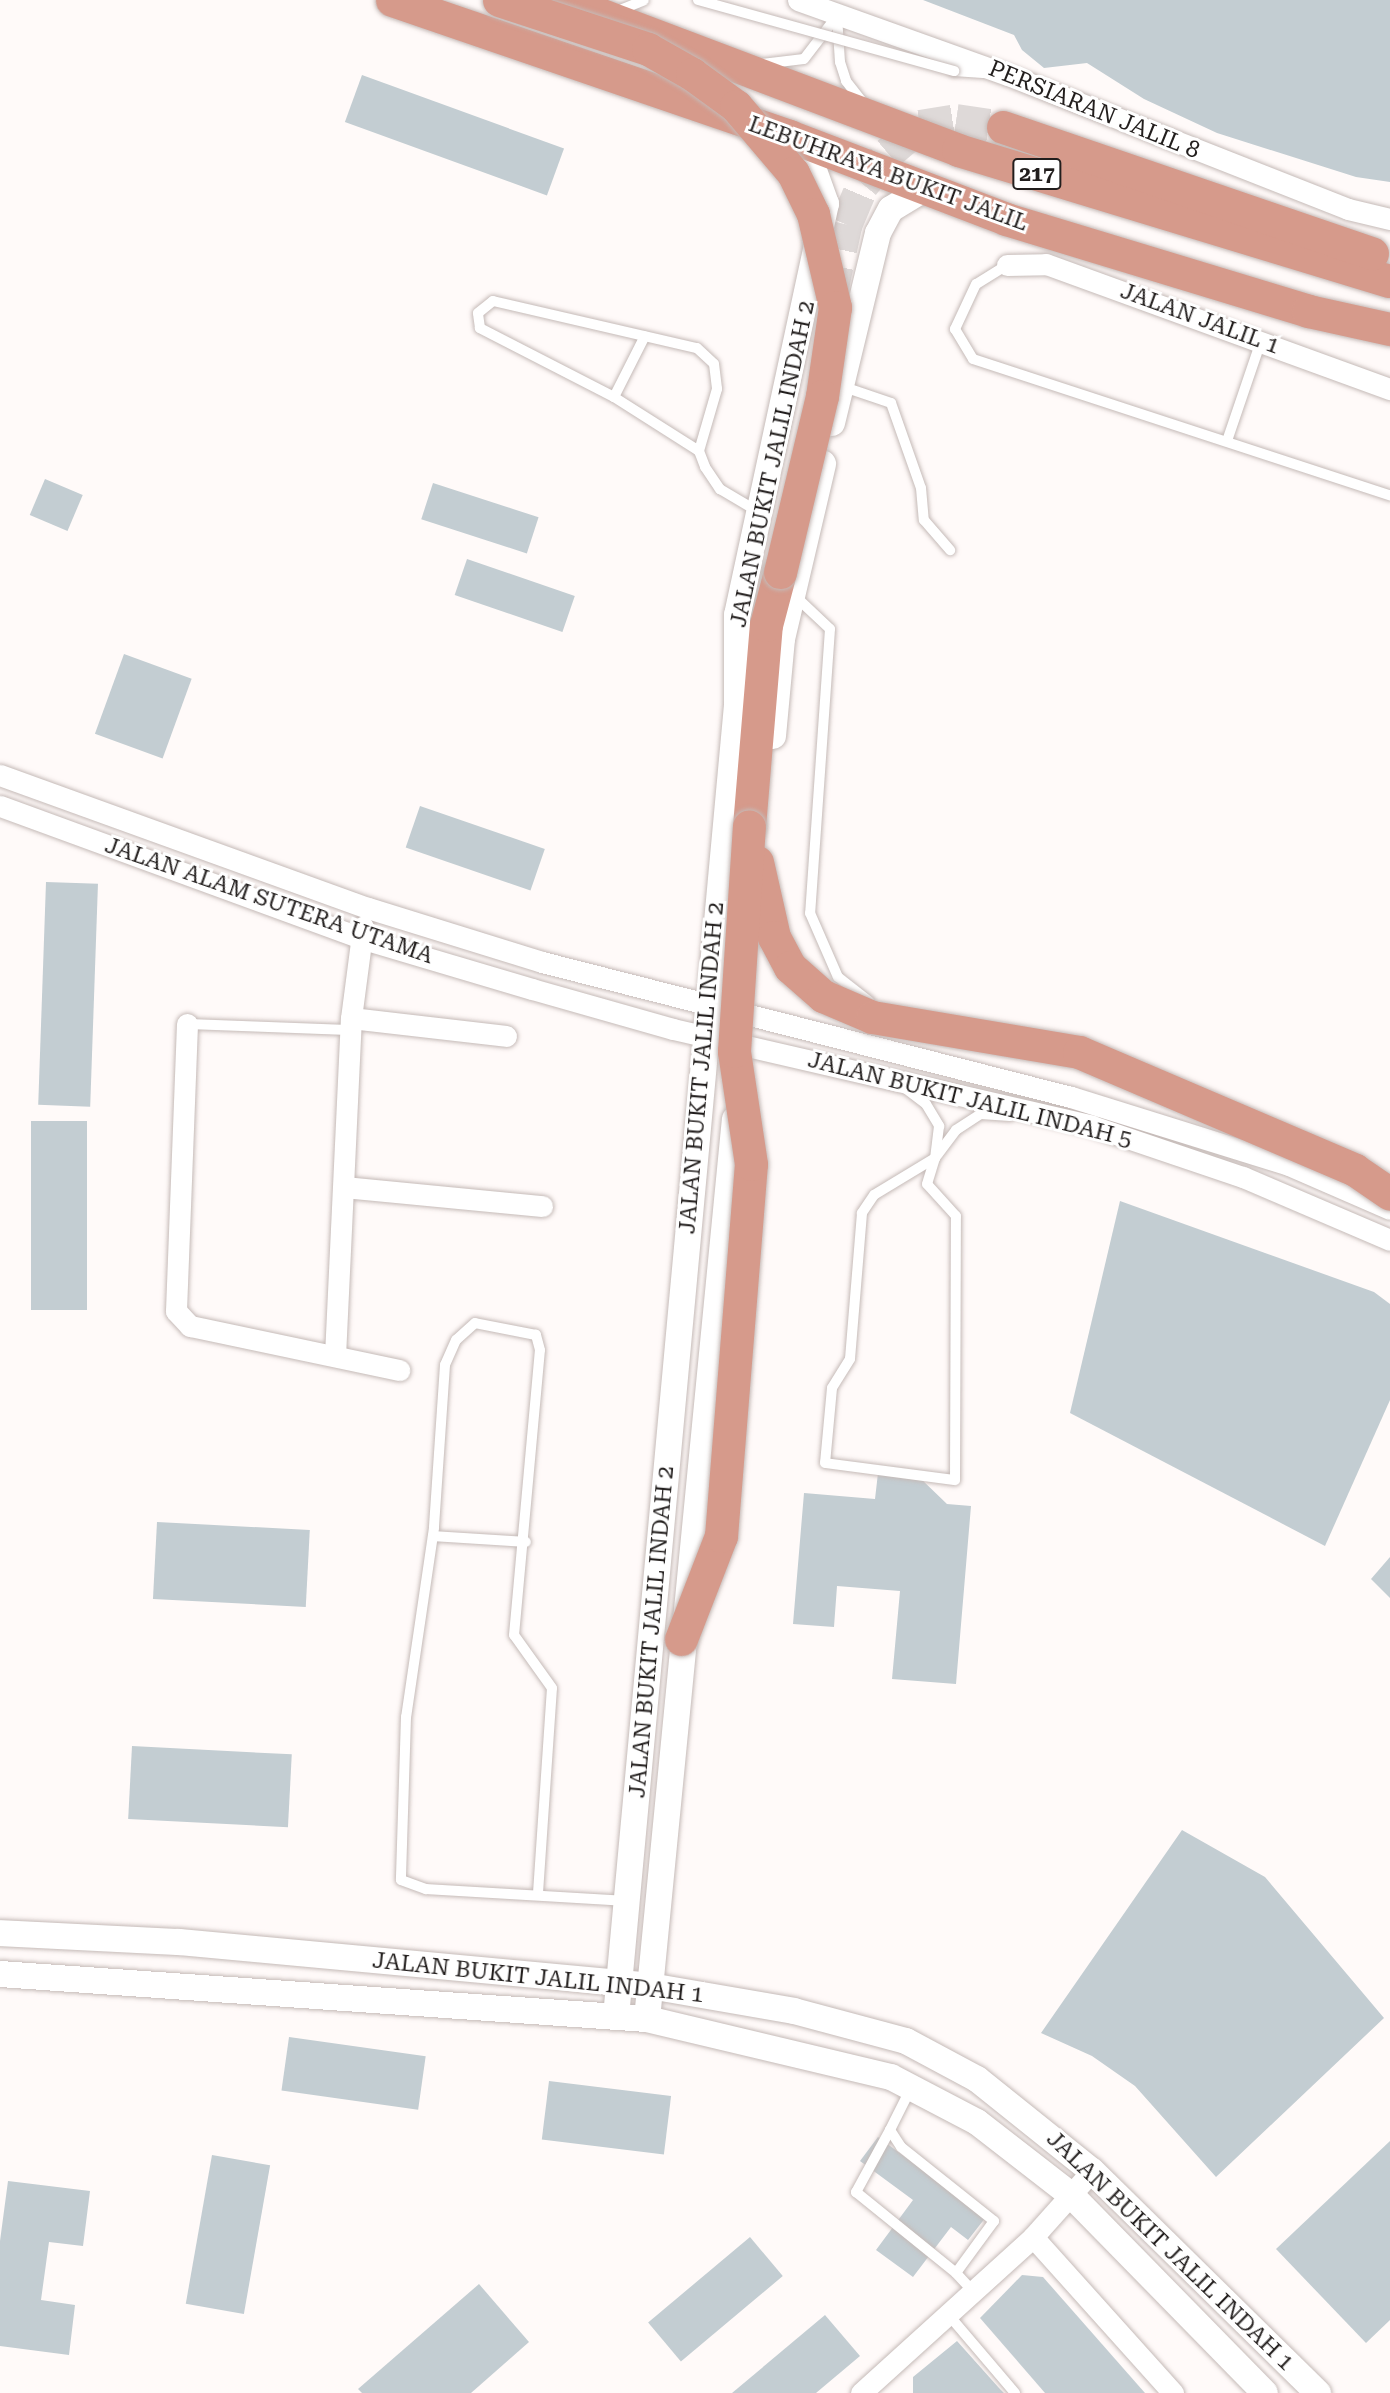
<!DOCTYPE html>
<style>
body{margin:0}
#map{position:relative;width:1390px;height:2393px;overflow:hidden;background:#fffaf9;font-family:"Roboto Serif",serif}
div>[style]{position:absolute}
.building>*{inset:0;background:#c3cdd2;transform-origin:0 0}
.trunk-tunnel>*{height:33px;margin-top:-16.5px;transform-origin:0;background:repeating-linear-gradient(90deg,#ded9d8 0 33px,transparent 0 50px)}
.roads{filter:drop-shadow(0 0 2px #c5bab7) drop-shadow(0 0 2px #c5bab7)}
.service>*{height:10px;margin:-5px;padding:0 5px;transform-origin:5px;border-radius:5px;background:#fff}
.minor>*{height:21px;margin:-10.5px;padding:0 10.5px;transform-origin:10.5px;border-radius:10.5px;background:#fff}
.tertiary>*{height:26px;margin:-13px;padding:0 13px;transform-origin:13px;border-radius:13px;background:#fff}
.trunk>*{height:33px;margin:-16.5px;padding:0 16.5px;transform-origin:16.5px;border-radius:16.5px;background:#d69a8b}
.bridges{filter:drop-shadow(0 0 2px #c5bab7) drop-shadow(0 0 2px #c5bab7)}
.service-bridge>*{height:10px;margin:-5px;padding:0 5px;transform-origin:5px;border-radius:5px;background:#fff}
.trunk-bridge>*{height:33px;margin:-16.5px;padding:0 16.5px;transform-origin:16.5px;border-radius:16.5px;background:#d69a8b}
span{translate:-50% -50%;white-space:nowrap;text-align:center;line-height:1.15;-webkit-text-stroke:6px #fff;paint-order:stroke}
.shield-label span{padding:2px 5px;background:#fff;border:2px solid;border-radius:5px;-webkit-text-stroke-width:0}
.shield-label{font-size:21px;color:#221e1d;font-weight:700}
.street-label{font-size:23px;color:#221e1d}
</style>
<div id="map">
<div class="building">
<div style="clip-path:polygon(923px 0,1390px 0,1390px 182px,1356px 177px,1217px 133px,1144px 99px,1087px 63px,1044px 68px,1022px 50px,1014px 35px)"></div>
<div style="left:362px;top:75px;width:215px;height:50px;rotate:20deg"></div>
<div style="left:45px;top:479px;width:41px;height:39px;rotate:23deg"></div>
<div style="left:433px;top:483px;width:111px;height:38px;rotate:18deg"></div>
<div style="left:467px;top:559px;width:114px;height:38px;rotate:19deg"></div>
<div style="left:124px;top:654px;width:72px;height:85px;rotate:20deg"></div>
<div style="left:420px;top:806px;width:132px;height:44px;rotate:19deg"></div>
<div style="left:46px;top:882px;width:52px;height:223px;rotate:2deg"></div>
<div style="left:31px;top:1121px;width:56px;height:189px"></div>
<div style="clip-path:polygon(1120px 1201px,1374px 1292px,1390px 1304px,1390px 1400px,1325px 1546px,1070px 1413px)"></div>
<div style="clip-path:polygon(878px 1473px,919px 1477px,947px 1504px,971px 1506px,956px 1684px,892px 1679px,900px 1591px,837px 1586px,834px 1627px,793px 1624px,804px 1493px,875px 1499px)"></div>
<div style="left:157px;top:1522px;width:153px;height:77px;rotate:3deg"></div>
<div style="clip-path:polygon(1390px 1557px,1390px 1598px,1371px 1579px)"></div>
<div style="left:132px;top:1746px;width:160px;height:73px;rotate:3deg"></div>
<div style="clip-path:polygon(1182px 1830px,1265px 1877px,1384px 2018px,1216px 2177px,1135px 2086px,1092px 2056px,1041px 2033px)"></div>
<div style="left:289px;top:2037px;width:138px;height:54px;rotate:8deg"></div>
<div style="left:549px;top:2081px;width:123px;height:59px;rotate:7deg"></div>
<div style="clip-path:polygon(878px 2137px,986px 2217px,968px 2240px,951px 2227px,913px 2277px,876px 2250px,913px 2200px,860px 2161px)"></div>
<div style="clip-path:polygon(1390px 2141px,1390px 2320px,1366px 2343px,1276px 2249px)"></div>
<div style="left:212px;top:2155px;width:59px;height:151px;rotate:10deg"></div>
<div style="clip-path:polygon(8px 2181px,90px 2191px,83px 2246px,49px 2242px,41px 2300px,75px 2305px,69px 2355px,0 2346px,0 2241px)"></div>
<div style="left:750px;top:2237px;width:51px;height:133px;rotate:50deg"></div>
<div style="clip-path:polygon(1022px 2275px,1043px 2277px,1145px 2393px,1045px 2393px,980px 2318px)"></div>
<div style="clip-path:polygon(479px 2284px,529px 2342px,471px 2393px,362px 2393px,358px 2389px)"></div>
<div style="clip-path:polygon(825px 2315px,860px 2356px,816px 2393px,732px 2393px)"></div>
<div style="clip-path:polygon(957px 2341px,999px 2388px,1004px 2393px,913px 2393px,913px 2377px)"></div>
</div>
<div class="trunk-tunnel">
<div style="left:830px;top:298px;width:76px;rotate:-77.8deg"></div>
<div style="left:846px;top:224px;width:43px;rotate:-67deg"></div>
<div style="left:863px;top:184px;width:40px;rotate:-51deg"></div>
<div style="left:888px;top:153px;width:42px;rotate:-40.2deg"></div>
<div style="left:920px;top:126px;width:36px;rotate:-9deg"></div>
<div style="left:956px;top:120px;width:48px;rotate:8.5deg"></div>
</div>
<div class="roads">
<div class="service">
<div style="left:615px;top:12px;width:31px;rotate:-22deg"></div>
<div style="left:762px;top:64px;width:42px;rotate:-6.8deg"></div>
<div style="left:804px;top:59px;width:54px;rotate:-52.5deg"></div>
<div style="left:837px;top:16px;width:46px;rotate:86.3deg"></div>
<div style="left:840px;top:62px;width:20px;rotate:72deg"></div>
<div style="left:846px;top:81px;width:31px;rotate:52deg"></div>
<div style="left:954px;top:71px;width:29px;rotate:4deg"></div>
<div style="left:1007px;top:265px;width:36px;rotate:148deg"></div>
<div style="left:976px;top:284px;width:50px;rotate:115deg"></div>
<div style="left:955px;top:329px;width:35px;rotate:59deg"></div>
<div style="left:973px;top:359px;width:439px;rotate:18.1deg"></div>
<div style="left:841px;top:386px;width:53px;rotate:18.8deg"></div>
<div style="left:891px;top:403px;width:90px;rotate:70.6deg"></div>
<div style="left:921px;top:488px;width:32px;rotate:85deg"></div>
<div style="left:924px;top:520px;width:40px;rotate:49deg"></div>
<div style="left:614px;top:397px;width:68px;rotate:-63.1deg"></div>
<div style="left:1228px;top:438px;width:102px;rotate:-71.2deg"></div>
<div style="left:699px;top:451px;width:101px;rotate:-147.6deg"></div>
<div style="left:614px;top:397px;width:151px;rotate:-152.8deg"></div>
<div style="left:480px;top:328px;width:15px;rotate:-98deg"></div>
<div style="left:478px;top:313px;width:19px;rotate:-39deg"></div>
<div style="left:493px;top:301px;width:209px;rotate:13deg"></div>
<div style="left:697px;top:348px;width:23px;rotate:43deg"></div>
<div style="left:714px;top:364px;width:25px;rotate:83deg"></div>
<div style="left:717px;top:389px;width:65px;rotate:106.2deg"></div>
<div style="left:699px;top:451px;width:17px;rotate:69deg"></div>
<div style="left:705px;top:467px;width:27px;rotate:56deg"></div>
<div style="left:720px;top:489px;width:43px;rotate:30.7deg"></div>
<div style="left:795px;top:596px;width:48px;rotate:43.3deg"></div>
<div style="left:830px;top:629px;width:285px;rotate:94deg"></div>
<div style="left:810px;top:913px;width:70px;rotate:66.4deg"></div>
<div style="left:838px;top:977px;width:39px;rotate:38deg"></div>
<div style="left:187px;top:1024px;width:163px;rotate:2.1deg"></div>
<div style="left:905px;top:1088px;width:26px;rotate:37deg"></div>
<div style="left:926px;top:1104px;width:26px;rotate:59deg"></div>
<div style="left:939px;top:1126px;width:32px;rotate:97deg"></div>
<div style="left:935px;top:1158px;width:71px;rotate:148.8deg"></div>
<div style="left:874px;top:1195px;width:22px;rotate:124deg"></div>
<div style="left:862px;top:1213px;width:146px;rotate:94.7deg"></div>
<div style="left:850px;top:1359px;width:34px;rotate:122deg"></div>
<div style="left:832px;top:1388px;width:75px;rotate:95.3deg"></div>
<div style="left:825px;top:1463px;width:131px;rotate:7.5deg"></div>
<div style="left:955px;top:1480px;width:264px;rotate:-89.8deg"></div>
<div style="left:956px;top:1216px;width:43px;rotate:-132.2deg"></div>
<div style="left:927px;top:1184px;width:27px;rotate:-73deg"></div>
<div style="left:935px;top:1158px;width:35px;rotate:-53deg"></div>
<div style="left:956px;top:1130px;width:30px;rotate:-33deg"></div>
<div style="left:981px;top:1114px;width:29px;rotate:4deg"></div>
<div style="left:433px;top:1536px;width:93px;rotate:3.7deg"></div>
<div style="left:538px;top:1893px;width:205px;rotate:-86.1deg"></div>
<div style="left:552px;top:1688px;width:65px;rotate:-125.6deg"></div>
<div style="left:514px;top:1635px;width:286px;rotate:-84.8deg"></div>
<div style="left:540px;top:1350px;width:16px;rotate:-105deg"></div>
<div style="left:536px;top:1335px;width:62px;rotate:-168.9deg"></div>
<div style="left:475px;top:1323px;width:25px;rotate:138deg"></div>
<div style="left:456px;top:1340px;width:27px;rotate:114deg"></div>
<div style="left:445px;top:1365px;width:163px;rotate:93.9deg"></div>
<div style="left:434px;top:1528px;width:191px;rotate:98.4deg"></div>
<div style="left:406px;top:1717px;width:163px;rotate:91.8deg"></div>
<div style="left:401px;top:1880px;width:27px;rotate:20deg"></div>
<div style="left:426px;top:1889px;width:201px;rotate:3.4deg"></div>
<div style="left:911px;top:2088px;width:47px;rotate:116.6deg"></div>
<div style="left:890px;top:2130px;width:20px;rotate:57deg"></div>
<div style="left:901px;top:2147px;width:119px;rotate:38.5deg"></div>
<div style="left:994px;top:2221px;width:64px;rotate:126.2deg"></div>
<div style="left:956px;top:2273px;width:23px;rotate:47deg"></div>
<div style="left:890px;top:2130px;width:71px;rotate:118.7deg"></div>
<div style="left:856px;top:2192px;width:129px;rotate:39deg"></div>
<div style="left:947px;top:2313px;width:105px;rotate:49.6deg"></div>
</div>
<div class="minor">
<div style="left:798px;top:0;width:223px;rotate:19.7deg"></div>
<div style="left:1008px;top:75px;width:365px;rotate:21.5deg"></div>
<div style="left:1348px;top:209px;width:43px;rotate:13.4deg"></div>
<div style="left:1007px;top:265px;width:39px;rotate:-1deg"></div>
<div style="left:1046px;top:264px;width:366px;rotate:20deg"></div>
<div style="left:0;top:775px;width:391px;rotate:19.9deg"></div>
<div style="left:368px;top:908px;width:182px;rotate:17.2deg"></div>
<div style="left:542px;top:962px;width:546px;rotate:14.32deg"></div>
<div style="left:1071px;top:1097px;width:228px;rotate:17.3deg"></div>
<div style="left:1289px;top:1165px;width:110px;rotate:23.5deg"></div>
<div style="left:0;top:806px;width:383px;rotate:20.1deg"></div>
<div style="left:360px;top:938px;width:179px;rotate:16.5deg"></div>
<div style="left:532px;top:989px;width:147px;rotate:15.8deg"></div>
<div style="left:673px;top:1029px;width:430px;rotate:13deg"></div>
<div style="left:1092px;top:1126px;width:159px;rotate:18.7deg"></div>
<div style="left:1243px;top:1177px;width:160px;rotate:23.2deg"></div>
<div style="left:351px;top:1018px;width:156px;rotate:6.6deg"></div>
<div style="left:187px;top:1024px;width:287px;rotate:92.2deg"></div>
<div style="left:176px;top:1311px;width:21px;rotate:47deg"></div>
<div style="left:190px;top:1326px;width:214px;rotate:11.9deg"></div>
<div style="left:344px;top:1187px;width:199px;rotate:5.5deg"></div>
<div style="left:335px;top:1356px;width:338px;rotate:-87.3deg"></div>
<div style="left:351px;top:1018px;width:92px;rotate:-82.5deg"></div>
<div style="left:1033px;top:2237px;width:210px;rotate:48.1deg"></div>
<div style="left:861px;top:2393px;width:232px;rotate:-42.2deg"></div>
<div style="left:1033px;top:2237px;width:89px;rotate:-48.2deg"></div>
</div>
<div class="tertiary">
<div style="left:832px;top:423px;width:195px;rotate:-76.4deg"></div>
<div style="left:878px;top:233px;width:27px;rotate:-62deg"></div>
<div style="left:891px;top:209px;width:37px;rotate:-31deg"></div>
<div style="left:773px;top:736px;width:97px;rotate:-84.7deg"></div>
<div style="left:782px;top:639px;width:180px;rotate:-76.8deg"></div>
<div style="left:0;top:1933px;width:179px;rotate:2.9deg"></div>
<div style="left:179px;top:1942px;width:473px;rotate:5.3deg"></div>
<div style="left:650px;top:1986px;width:146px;rotate:9.8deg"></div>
<div style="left:794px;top:2011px;width:116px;rotate:15deg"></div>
<div style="left:906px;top:2041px;width:81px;rotate:28.2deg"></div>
<div style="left:977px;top:2079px;width:147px;rotate:38.7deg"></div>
<div style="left:1092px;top:2171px;width:317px;rotate:44.5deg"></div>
<div style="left:0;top:1974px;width:649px;rotate:3.98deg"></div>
<div style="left:647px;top:2019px;width:251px;rotate:13.4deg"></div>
<div style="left:891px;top:2077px;width:97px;rotate:27.6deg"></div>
<div style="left:977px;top:2122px;width:119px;rotate:37.8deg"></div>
<div style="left:1071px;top:2195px;width:277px;rotate:45.6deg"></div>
<div style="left:616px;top:2017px;width:1317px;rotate:-84.73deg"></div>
<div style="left:737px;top:706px;width:91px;rotate:-90deg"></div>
<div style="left:737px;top:615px;width:421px;rotate:-77.8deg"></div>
<div style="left:826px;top:204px;width:41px;rotate:-109.7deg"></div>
<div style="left:812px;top:165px;width:37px;rotate:-128deg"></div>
<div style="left:647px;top:2019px;width:904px;rotate:-84.42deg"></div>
</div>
<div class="trunk">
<div style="left:392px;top:0;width:420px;rotate:18.9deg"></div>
<div style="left:789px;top:136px;width:232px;rotate:20.9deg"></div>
<div style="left:1006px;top:219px;width:316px;rotate:16.9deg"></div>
<div style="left:1308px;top:311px;width:84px;rotate:12.4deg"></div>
<div style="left:562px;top:0;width:423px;rotate:20.7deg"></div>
<div style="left:958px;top:150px;width:451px;rotate:16.9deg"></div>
<div style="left:1003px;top:127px;width:390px;rotate:18.9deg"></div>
<div style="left:749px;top:826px;width:202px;rotate:-85.2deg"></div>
<div style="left:766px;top:625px;width:55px;rotate:-75.2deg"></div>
</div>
</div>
<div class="bridges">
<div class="service-bridge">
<div style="left:698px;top:0;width:266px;rotate:15.5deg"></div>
</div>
<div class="trunk-bridge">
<div style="left:499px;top:0;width:157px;rotate:18.2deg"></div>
<div style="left:648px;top:49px;width:51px;rotate:29.6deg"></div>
<div style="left:692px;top:74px;width:54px;rotate:36deg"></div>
<div style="left:736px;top:106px;width:88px;rotate:49.6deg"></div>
<div style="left:793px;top:173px;width:46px;rotate:64deg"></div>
<div style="left:813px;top:214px;width:96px;rotate:76.7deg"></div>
<div style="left:835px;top:307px;width:90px;rotate:98.3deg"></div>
<div style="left:822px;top:396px;width:181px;rotate:103.4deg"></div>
<div style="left:757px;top:862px;width:77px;rotate:77.2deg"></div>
<div style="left:774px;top:937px;width:34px;rotate:62deg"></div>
<div style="left:790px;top:967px;width:44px;rotate:41.3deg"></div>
<div style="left:823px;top:996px;width:53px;rotate:23.2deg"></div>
<div style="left:872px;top:1017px;width:210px;rotate:9.6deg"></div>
<div style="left:1079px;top:1052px;width:300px;rotate:23.1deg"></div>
<div style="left:1355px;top:1170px;width:42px;rotate:34.4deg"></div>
<div style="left:681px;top:1639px;width:110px;rotate:-68.8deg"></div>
<div style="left:721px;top:1536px;width:373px;rotate:-85.4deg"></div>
<div style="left:751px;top:1164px;width:114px;rotate:-98.6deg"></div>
<div style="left:734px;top:1051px;width:225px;rotate:-86.2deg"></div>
</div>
</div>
<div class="shield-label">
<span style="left:1037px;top:174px">217</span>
</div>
<div class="street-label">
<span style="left:1094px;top:110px;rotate:22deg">PERSIARAN JALIL 8</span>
<span style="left:888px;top:174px;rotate:20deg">LEBUHRAYA BUKIT JALIL</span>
<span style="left:1200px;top:319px;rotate:20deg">JALAN JALIL 1</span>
<span style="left:773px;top:464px;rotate:-78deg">JALAN BUKIT JALIL INDAH 2</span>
<span style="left:269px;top:901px;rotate:19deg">JALAN ALAM SUTERA UTAMA</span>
<span style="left:702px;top:1068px;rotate:-85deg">JALAN BUKIT JALIL INDAH 2</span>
<span style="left:970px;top:1100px;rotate:14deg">JALAN BUKIT JALIL INDAH 5</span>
<span style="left:652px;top:1632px;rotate:-85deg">JALAN BUKIT JALIL INDAH 2</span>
<span style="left:538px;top:1978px;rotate:6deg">JALAN BUKIT JALIL INDAH 1</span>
<span style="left:1170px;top:2251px;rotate:44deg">JALAN BUKIT JALIL INDAH 1</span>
</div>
</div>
